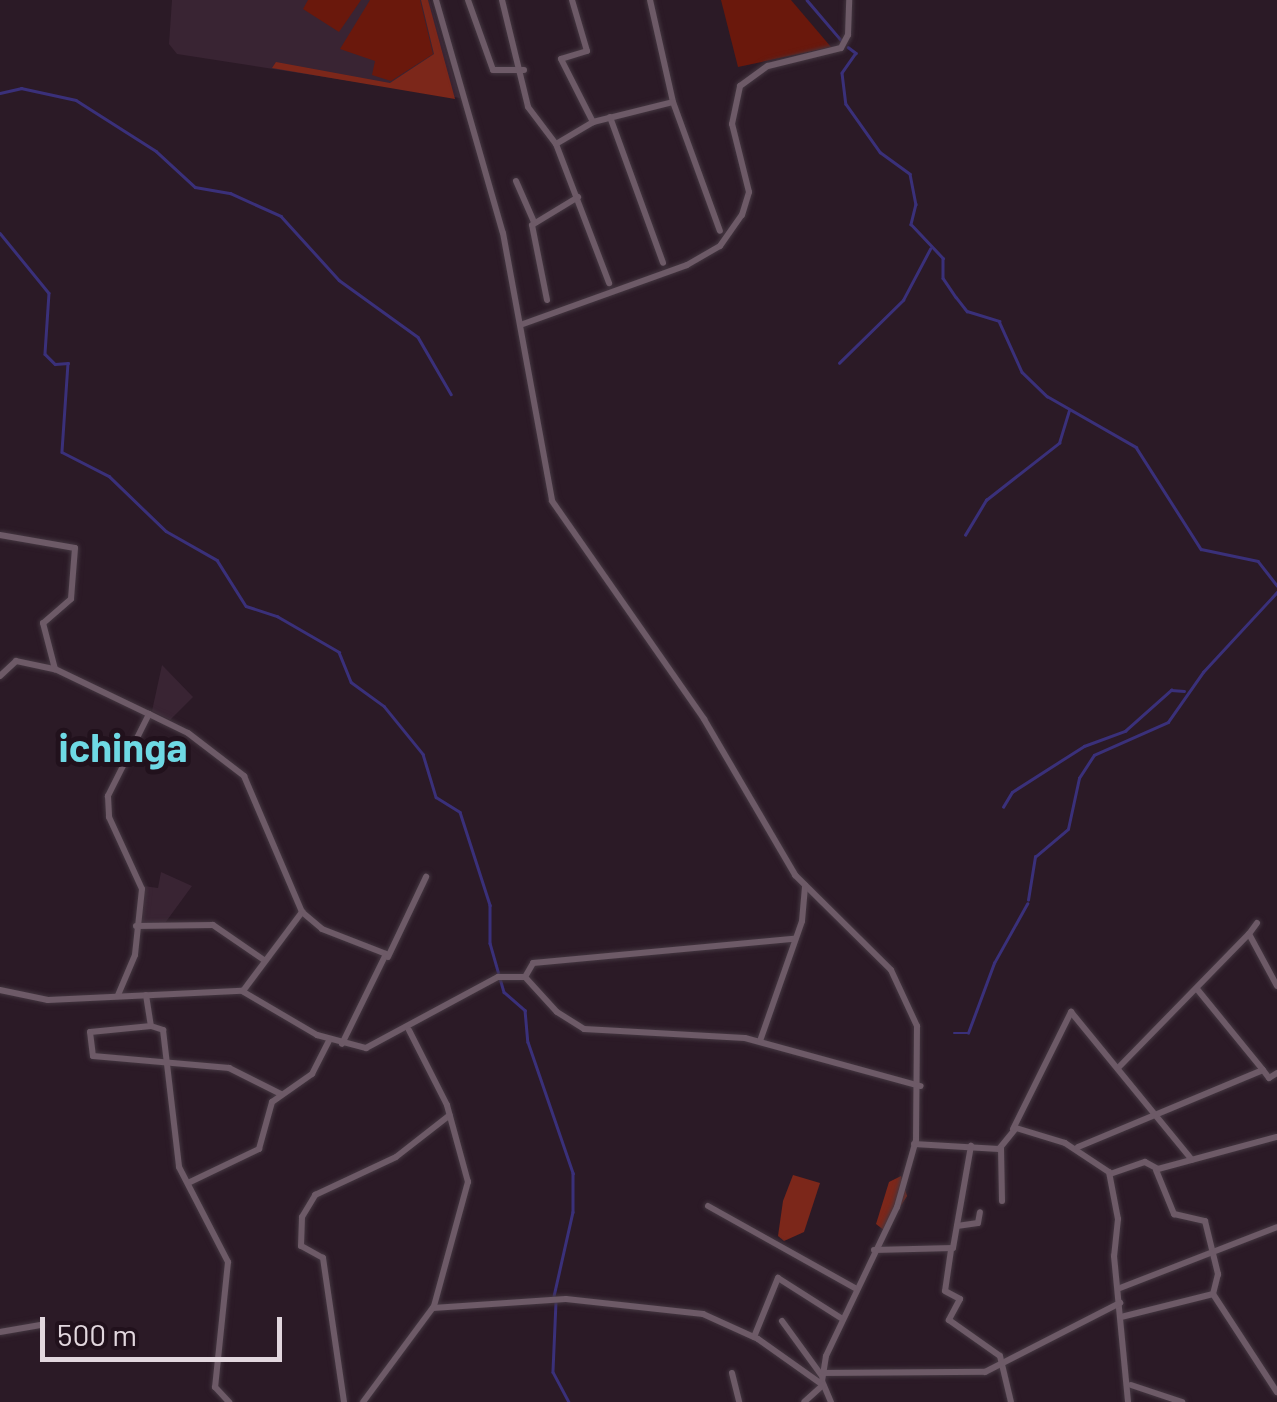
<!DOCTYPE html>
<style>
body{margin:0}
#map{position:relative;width:1277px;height:1402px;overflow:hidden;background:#2b1a26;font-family:Barlow,sans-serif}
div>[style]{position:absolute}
.built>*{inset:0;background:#392433}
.green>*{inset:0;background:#6a180c}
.forest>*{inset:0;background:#7c271a}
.stream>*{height:2.5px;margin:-1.25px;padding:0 1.25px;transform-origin:1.25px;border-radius:1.25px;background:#3a307a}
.roads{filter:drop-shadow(0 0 2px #443741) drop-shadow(0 0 2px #443741)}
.minor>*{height:6px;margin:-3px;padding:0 3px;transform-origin:3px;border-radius:3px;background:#6d5a67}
span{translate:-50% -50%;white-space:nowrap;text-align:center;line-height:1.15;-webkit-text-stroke:10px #21111c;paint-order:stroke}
.quarter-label{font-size:40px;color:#6ed9e4;font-weight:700}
.scale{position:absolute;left:40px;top:1317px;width:242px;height:45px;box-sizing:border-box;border:5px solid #e2d7de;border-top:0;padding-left:12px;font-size:30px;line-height:35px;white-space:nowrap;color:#e2d7de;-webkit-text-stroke:8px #21111c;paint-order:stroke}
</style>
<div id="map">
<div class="built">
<div style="clip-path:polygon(172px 0,430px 0,460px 98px,177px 54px,169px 44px)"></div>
<div style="clip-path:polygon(162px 665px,193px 697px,170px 720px,152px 711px)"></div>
<div style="clip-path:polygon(161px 872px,192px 886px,165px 923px,141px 923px,144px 886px,158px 888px)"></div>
</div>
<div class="green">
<div style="clip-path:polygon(308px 0,361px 0,339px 32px,303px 9px)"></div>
<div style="clip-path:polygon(370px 0,420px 0,433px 54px,391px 81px,372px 75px,375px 61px,340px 49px)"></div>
<div style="clip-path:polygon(721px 0,791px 0,831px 47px,738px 67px)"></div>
</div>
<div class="forest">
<div style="clip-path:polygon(421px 0,428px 0,455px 99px,272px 68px,276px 62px,390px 83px,434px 54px)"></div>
<div style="clip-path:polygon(793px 1175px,820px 1183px,804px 1232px,784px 1241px,778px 1236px,783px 1201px)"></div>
<div style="clip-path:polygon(901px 1176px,907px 1196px,885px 1231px,876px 1224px,889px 1182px)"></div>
</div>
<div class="stream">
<div style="left:807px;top:0;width:52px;rotate:49.6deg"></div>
<div style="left:848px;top:47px;width:10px;rotate:37deg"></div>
<div style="left:856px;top:53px;width:24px;rotate:125deg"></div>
<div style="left:842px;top:73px;width:31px;rotate:83deg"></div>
<div style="left:846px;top:104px;width:59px;rotate:54.7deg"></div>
<div style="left:880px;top:152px;width:37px;rotate:36deg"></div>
<div style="left:910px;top:174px;width:31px;rotate:79deg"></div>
<div style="left:916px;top:204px;width:21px;rotate:104deg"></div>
<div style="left:911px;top:224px;width:47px;rotate:46.7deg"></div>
<div style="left:943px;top:258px;width:20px;rotate:90deg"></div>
<div style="left:943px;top:278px;width:23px;rotate:56deg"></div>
<div style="left:956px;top:297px;width:18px;rotate:52deg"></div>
<div style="left:967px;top:311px;width:34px;rotate:17deg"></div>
<div style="left:999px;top:321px;width:56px;rotate:65.7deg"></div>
<div style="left:1022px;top:372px;width:35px;rotate:44deg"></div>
<div style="left:1047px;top:396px;width:103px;rotate:29.8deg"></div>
<div style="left:1136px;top:447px;width:121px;rotate:57.5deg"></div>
<div style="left:1201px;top:549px;width:58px;rotate:11.9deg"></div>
<div style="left:1258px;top:561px;width:31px;rotate:52deg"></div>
<div style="left:0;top:93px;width:22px;rotate:-13deg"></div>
<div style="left:21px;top:88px;width:56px;rotate:12.3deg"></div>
<div style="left:76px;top:100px;width:95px;rotate:32.5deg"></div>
<div style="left:156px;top:151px;width:53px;rotate:42.7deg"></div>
<div style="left:195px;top:187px;width:36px;rotate:10deg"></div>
<div style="left:230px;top:193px;width:56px;rotate:24.3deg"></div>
<div style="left:281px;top:216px;width:86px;rotate:47.8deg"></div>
<div style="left:339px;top:280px;width:97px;rotate:35.8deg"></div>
<div style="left:418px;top:337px;width:66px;rotate:59.9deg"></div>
<div style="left:0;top:233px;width:77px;rotate:50.8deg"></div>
<div style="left:49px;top:293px;width:61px;rotate:93.8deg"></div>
<div style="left:45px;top:354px;width:14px;rotate:45deg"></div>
<div style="left:55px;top:364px;width:13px;rotate:-4deg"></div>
<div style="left:68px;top:363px;width:89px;rotate:93.9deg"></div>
<div style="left:62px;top:452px;width:53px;rotate:27.1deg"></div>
<div style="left:109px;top:476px;width:79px;rotate:44deg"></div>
<div style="left:166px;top:531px;width:59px;rotate:29.6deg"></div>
<div style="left:217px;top:560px;width:54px;rotate:57.8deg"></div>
<div style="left:246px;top:606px;width:33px;rotate:18deg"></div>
<div style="left:277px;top:616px;width:72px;rotate:30.1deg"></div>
<div style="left:339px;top:652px;width:32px;rotate:68deg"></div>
<div style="left:351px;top:682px;width:41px;rotate:36deg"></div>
<div style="left:384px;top:706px;width:62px;rotate:50.9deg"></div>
<div style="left:423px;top:754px;width:45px;rotate:73.2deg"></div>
<div style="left:436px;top:797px;width:28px;rotate:32deg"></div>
<div style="left:460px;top:812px;width:98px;rotate:72.1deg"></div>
<div style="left:490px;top:905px;width:38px;rotate:90deg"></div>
<div style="left:490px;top:943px;width:51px;rotate:74.1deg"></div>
<div style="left:504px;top:992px;width:28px;rotate:41deg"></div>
<div style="left:525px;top:1010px;width:32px;rotate:85deg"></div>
<div style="left:528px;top:1042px;width:139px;rotate:71deg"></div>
<div style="left:573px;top:1173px;width:39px;rotate:90deg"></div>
<div style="left:573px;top:1212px;width:86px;rotate:102.7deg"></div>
<div style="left:839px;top:363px;width:90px;rotate:-44.5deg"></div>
<div style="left:903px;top:300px;width:58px;rotate:-62.1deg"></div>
<div style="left:965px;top:535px;width:41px;rotate:-59deg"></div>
<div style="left:986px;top:500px;width:93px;rotate:-38deg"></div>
<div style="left:1059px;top:443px;width:34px;rotate:-73deg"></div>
<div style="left:1003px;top:807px;width:17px;rotate:-59deg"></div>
<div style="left:1012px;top:792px;width:85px;rotate:-32.6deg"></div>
<div style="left:1084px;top:746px;width:44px;rotate:-20.1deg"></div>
<div style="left:1125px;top:731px;width:62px;rotate:-41.7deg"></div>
<div style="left:1171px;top:690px;width:13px;rotate:4deg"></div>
<div style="left:1028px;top:900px;width:44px;rotate:-80.8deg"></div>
<div style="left:1035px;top:857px;width:43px;rotate:-40.3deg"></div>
<div style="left:1068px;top:829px;width:52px;rotate:-77.8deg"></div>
<div style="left:1079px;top:778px;width:27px;rotate:-57deg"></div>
<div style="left:1094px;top:755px;width:81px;rotate:-24deg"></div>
<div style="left:1168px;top:722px;width:61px;rotate:-55deg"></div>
<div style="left:1203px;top:672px;width:109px;rotate:-47.2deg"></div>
<div style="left:954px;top:1033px;width:14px"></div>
<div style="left:968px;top:1033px;width:75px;rotate:-69.6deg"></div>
<div style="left:994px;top:963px;width:68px;rotate:-60.8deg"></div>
<div style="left:556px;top:1302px;width:70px;rotate:92.5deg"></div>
<div style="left:553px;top:1372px;width:34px;rotate:62deg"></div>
</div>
<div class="roads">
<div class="minor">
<div style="left:436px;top:0;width:242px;rotate:74deg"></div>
<div style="left:503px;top:233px;width:272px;rotate:79.6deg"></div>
<div style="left:552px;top:501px;width:266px;rotate:55.1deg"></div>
<div style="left:704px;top:719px;width:181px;rotate:59.7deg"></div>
<div style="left:795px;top:875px;width:135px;rotate:44.7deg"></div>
<div style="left:891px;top:970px;width:62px;rotate:65.1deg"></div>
<div style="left:917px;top:1026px;width:114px;rotate:90.5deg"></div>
<div style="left:916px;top:1140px;width:70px;rotate:105.8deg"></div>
<div style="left:897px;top:1207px;width:165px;rotate:115.5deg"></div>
<div style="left:826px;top:1356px;width:25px;rotate:99deg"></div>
<div style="left:822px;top:1381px;width:23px;rotate:67deg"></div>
<div style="left:468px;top:0;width:74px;rotate:70.3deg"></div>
<div style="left:493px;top:70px;width:31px"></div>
<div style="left:502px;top:0;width:110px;rotate:76.3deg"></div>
<div style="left:528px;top:107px;width:46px;rotate:52.9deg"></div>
<div style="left:556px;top:144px;width:149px;rotate:69.1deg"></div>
<div style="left:572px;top:0;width:53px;rotate:73.6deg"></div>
<div style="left:587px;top:51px;width:27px;rotate:163deg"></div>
<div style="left:561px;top:59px;width:71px;rotate:63.1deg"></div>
<div style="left:650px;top:0;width:105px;rotate:77.3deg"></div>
<div style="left:673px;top:102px;width:137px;rotate:70deg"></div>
<div style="left:610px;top:117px;width:155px;rotate:70deg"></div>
<div style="left:556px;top:144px;width:43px;rotate:-30.7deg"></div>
<div style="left:593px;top:122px;width:82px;rotate:-14deg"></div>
<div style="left:516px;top:181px;width:45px;rotate:66.3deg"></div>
<div style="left:547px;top:300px;width:76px;rotate:-101.3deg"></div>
<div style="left:532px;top:225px;width:54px;rotate:-31.3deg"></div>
<div style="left:523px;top:324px;width:174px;rotate:-19.8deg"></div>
<div style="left:687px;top:265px;width:38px;rotate:-30deg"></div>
<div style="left:720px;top:246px;width:38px;rotate:-55deg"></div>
<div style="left:742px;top:215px;width:24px;rotate:-73deg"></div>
<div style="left:749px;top:192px;width:70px;rotate:-104deg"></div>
<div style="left:732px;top:124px;width:39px;rotate:-78deg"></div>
<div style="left:740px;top:86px;width:34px;rotate:-36deg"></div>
<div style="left:768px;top:66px;width:75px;rotate:-13.9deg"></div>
<div style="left:841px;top:48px;width:15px;rotate:-62deg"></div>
<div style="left:848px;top:35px;width:35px;rotate:-88deg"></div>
<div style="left:0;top:535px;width:76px;rotate:9.8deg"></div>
<div style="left:75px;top:548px;width:51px;rotate:94.5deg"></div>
<div style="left:71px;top:599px;width:37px;rotate:139deg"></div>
<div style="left:43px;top:623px;width:48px;rotate:75.4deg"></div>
<div style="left:55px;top:669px;width:104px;rotate:25.6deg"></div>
<div style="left:149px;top:714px;width:92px;rotate:116.6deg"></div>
<div style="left:108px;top:796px;width:21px;rotate:87deg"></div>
<div style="left:109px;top:817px;width:79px;rotate:65.4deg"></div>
<div style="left:142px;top:889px;width:66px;rotate:96.1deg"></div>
<div style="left:135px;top:955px;width:43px;rotate:113deg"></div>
<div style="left:0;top:676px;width:22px;rotate:-43deg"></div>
<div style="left:16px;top:661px;width:39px;rotate:12deg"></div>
<div style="left:149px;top:714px;width:43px;rotate:26deg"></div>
<div style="left:188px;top:733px;width:71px;rotate:37.5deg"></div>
<div style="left:244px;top:776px;width:148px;rotate:66.9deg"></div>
<div style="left:302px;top:912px;width:26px;rotate:40deg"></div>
<div style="left:322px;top:929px;width:69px;rotate:21.3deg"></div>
<div style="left:386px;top:954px;width:100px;rotate:116.1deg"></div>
<div style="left:1257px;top:923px;width:14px;rotate:126deg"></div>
<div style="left:1249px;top:934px;width:59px;rotate:61.7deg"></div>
<div style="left:136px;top:926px;width:77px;rotate:-0.7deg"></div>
<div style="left:213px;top:925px;width:62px;rotate:34.5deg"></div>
<div style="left:388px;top:957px;width:89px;rotate:-64.6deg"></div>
<div style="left:525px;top:977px;width:16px;rotate:-60deg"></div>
<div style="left:533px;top:963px;width:262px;rotate:-5.3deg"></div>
<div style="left:1197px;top:989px;width:104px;rotate:50.8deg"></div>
<div style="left:0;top:990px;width:49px;rotate:11.8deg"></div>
<div style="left:48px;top:1000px;width:194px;rotate:-2.7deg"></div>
<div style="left:242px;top:991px;width:87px;rotate:30.4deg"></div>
<div style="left:317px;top:1035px;width:51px;rotate:14.9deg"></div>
<div style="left:366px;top:1048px;width:150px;rotate:-28.3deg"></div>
<div style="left:498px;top:977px;width:27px"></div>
<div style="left:525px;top:977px;width:47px;rotate:47.6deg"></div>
<div style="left:557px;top:1012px;width:32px;rotate:32deg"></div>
<div style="left:584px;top:1029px;width:161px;rotate:3.2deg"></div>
<div style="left:745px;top:1038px;width:182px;rotate:15.3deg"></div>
<div style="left:243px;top:991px;width:99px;rotate:-53.2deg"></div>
<div style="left:146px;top:995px;width:31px;rotate:81deg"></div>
<div style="left:151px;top:1026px;width:13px;rotate:18deg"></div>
<div style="left:163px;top:1030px;width:138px;rotate:83.3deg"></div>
<div style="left:179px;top:1167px;width:107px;rotate:62.7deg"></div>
<div style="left:228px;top:1262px;width:126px;rotate:95.9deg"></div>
<div style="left:215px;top:1387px;width:21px;rotate:47deg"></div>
<div style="left:151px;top:1026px;width:61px;rotate:174.4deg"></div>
<div style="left:90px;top:1032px;width:24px;rotate:83deg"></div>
<div style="left:93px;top:1056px;width:137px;rotate:5deg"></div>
<div style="left:229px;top:1068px;width:58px;rotate:26.6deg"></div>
<div style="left:760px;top:1041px;width:127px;rotate:-70.7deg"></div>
<div style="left:802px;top:921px;width:36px;rotate:-85deg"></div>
<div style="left:1119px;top:1067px;width:186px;rotate:-45.7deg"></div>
<div style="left:1013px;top:1129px;width:131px;rotate:-63.6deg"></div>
<div style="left:1071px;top:1012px;width:191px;rotate:50.7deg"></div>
<div style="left:914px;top:1144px;width:85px;rotate:3.4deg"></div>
<div style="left:999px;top:1149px;width:27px;rotate:-51deg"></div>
<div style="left:1016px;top:1128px;width:51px;rotate:17deg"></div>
<div style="left:1065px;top:1143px;width:53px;rotate:33.4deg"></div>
<div style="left:1109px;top:1172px;width:48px;rotate:79.2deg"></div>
<div style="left:1118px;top:1219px;width:37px;rotate:96deg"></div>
<div style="left:1114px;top:1256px;width:147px;rotate:84.5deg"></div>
<div style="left:1078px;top:1147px;width:200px;rotate:-22.6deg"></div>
<div style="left:1263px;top:1070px;width:10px;rotate:53deg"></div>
<div style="left:1269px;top:1078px;width:9px;rotate:-32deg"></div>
<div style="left:1001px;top:1148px;width:53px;rotate:88.9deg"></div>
<div style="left:1156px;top:1170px;width:48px;rotate:67.8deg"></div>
<div style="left:1174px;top:1214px;width:32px;rotate:13deg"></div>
<div style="left:1205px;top:1221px;width:55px;rotate:76.2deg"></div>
<div style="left:1218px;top:1274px;width:21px;rotate:104deg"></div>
<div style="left:1110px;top:1174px;width:37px;rotate:-19deg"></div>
<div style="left:1145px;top:1162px;width:15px;rotate:28deg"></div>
<div style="left:1158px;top:1169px;width:123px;rotate:-15.1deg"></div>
<div style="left:188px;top:1183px;width:79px;rotate:-25.6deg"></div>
<div style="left:259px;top:1149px;width:49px;rotate:-74.5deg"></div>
<div style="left:272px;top:1102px;width:49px;rotate:-35deg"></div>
<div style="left:312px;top:1074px;width:38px;rotate:-63deg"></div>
<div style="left:708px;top:1206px;width:168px;rotate:29.2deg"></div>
<div style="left:957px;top:1226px;width:21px;rotate:-8deg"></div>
<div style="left:978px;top:1223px;width:11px;rotate:-80deg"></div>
<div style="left:874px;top:1250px;width:79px;rotate:-1.5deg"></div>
<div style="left:953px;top:1248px;width:104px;rotate:-80deg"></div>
<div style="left:951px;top:1250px;width:41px;rotate:98.3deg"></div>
<div style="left:945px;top:1291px;width:17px;rotate:28deg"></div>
<div style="left:960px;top:1299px;width:24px;rotate:118deg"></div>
<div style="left:949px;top:1320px;width:62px;rotate:35.2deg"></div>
<div style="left:1000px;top:1356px;width:47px;rotate:76.6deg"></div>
<div style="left:1120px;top:1288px;width:168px;rotate:-21.2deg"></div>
<div style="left:433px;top:1308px;width:133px;rotate:-3.9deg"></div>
<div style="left:566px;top:1299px;width:138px;rotate:6.2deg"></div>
<div style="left:703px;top:1314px;width:60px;rotate:24.4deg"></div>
<div style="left:758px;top:1339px;width:80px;rotate:35.3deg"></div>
<div style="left:823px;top:1385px;width:25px;rotate:138deg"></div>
<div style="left:1121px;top:1317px;width:95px;rotate:-14deg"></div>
<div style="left:1213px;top:1294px;width:117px;rotate:56.9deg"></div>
<div style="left:782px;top:1321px;width:68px;rotate:54deg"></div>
<div style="left:0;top:1332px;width:41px;rotate:-9.9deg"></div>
<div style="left:754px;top:1337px;width:64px;rotate:-67.9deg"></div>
<div style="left:778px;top:1278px;width:75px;rotate:32.4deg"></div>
<div style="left:732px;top:1373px;width:30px;rotate:76deg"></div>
<div style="left:822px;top:1373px;width:163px;rotate:-0.4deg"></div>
<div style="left:985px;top:1372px;width:152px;rotate:-27.1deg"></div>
<div style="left:1131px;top:1385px;width:54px;rotate:18.4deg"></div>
<div style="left:344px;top:1402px;width:146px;rotate:-98.3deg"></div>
<div style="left:323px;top:1258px;width:25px;rotate:-151deg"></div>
<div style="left:301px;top:1246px;width:29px;rotate:-88deg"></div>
<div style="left:302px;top:1217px;width:26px;rotate:-59deg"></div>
<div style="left:315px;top:1195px;width:89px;rotate:-25.1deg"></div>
<div style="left:396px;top:1157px;width:68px;rotate:-37.9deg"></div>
<div style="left:363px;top:1402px;width:119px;rotate:-53.5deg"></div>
<div style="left:434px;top:1306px;width:129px;rotate:-74.7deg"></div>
<div style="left:468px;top:1182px;width:80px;rotate:-105.3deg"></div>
<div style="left:447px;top:1105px;width:84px;rotate:-116.9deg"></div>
</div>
</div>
<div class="quarter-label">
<span style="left:123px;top:746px">ichinga</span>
</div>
<div class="scale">500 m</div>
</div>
